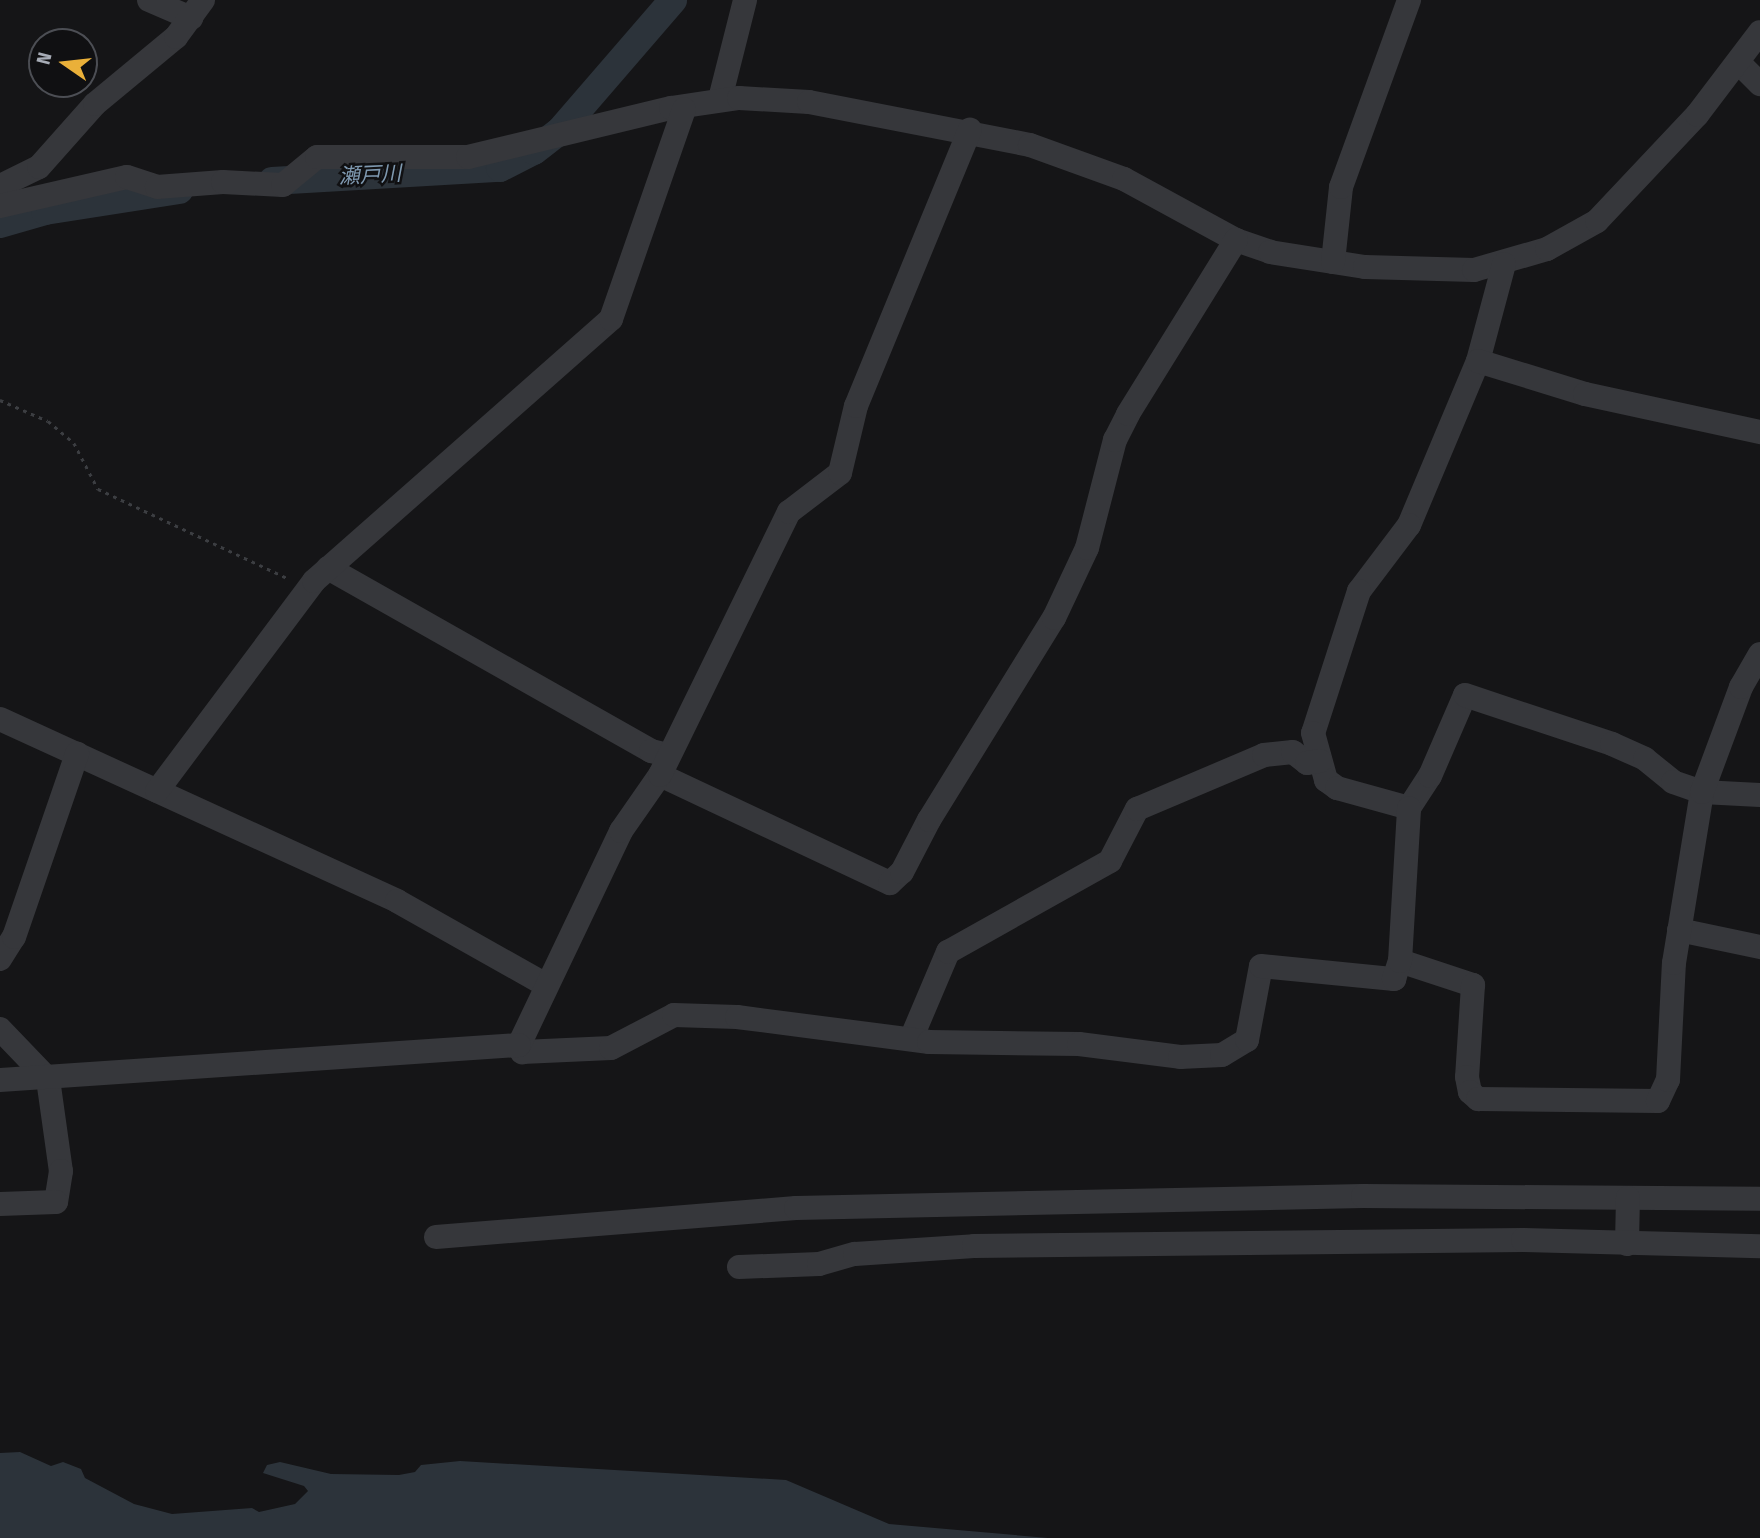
<!DOCTYPE html>
<meta charset="utf-8">
<style>
body{margin:0}
#map{position:relative;width:1760px;height:1538px;overflow:hidden;background:#151517;font-family:"Fira Sans Condensed","Noto Sans JP",sans-serif}
div>[style]{position:absolute}
.water>*{inset:0;background:#2c333a}
.river>*{height:28px;margin:-14px;padding:0 14px;transform-origin:14px;border-radius:14px;background:#2c333a}
.path>*{height:2.5px;margin-top:-1.25px;transform-origin:0;background:repeating-linear-gradient(90deg,#3c3e42 0 3.5px,transparent 0 8.5px)}
.minor>*{height:24px;margin:-12px;padding:0 12px;transform-origin:12px;border-radius:12px;background:#36373b}
span{translate:-50% -50%;white-space:nowrap;text-align:center;line-height:1.15;-webkit-text-stroke:5px #101012;paint-order:stroke}
.water-label{font-size:21px;color:#7f99b0;font-style:italic}
.north{position:absolute;left:28px;top:28px;width:70px;height:70px;box-sizing:border-box;background:#101012;border:2px solid #4c4e54;border-radius:50%;rotate:284deg;font-size:19px;font-weight:700;line-height:28px;text-align:center;color:#a7acb6}
.north::after{content:'';display:block;margin:auto;width:24px;height:32px;background:#eab039;clip-path:polygon(50% 0,100% 100%,50% 72%,0 100%)}
</style>
<div id="map">
<div class="water">
<div style="clip-path:polygon(20px 1452px,51px 1466px,63px 1462px,81px 1469px,85px 1478px,134px 1504px,172px 1514px,252px 1508px,259px 1512px,295px 1504px,308px 1491px,304px 1486px,263px 1473px,267px 1465px,280px 1462px,331px 1474px,399px 1475px,415px 1472px,421px 1465px,460px 1461px,786px 1480px,889px 1524px,1048px 1538px,0 1538px,0 1453px)"></div>
</div>
<div class="river">
<div style="left:272px;top:181px;width:228px;rotate:-3.3deg"></div>
<div style="left:500px;top:168px;width:38px;rotate:-27deg"></div>
<div style="left:534px;top:151px;width:33px;rotate:-38deg"></div>
<div style="left:560px;top:131px;width:173px;rotate:-49.2deg"></div>
<div style="left:0;top:224px;width:47px;rotate:-16.1deg"></div>
<div style="left:45px;top:211px;width:136px;rotate:-8.9deg"></div>
</div>
<div class="path">
<div style="left:0;top:400px;width:52px;rotate:23.6deg"></div>
<div style="left:48px;top:421px;width:34px;rotate:40deg"></div>
<div style="left:74px;top:443px;width:52px;rotate:62.4deg"></div>
<div style="left:98px;top:489px;width:211px;rotate:25.2deg"></div>
</div>
<div class="minor">
<div style="left:149px;top:0;width:46px;rotate:23.2deg"></div>
<div style="left:1739px;top:63px;width:30px;rotate:45deg"></div>
<div style="left:720px;top:99px;width:102px;rotate:-75.8deg"></div>
<div style="left:0;top:186px;width:43px;rotate:-26deg"></div>
<div style="left:39px;top:167px;width:84px;rotate:-48.4deg"></div>
<div style="left:95px;top:104px;width:105px;rotate:-39.6deg"></div>
<div style="left:176px;top:37px;width:46px;rotate:-53.9deg"></div>
<div style="left:0;top:206px;width:130px;rotate:-12.9deg"></div>
<div style="left:127px;top:177px;width:32px;rotate:18deg"></div>
<div style="left:157px;top:187px;width:66px;rotate:-4.3deg"></div>
<div style="left:223px;top:182px;width:60px;rotate:2.9deg"></div>
<div style="left:283px;top:185px;width:44px;rotate:-39.5deg"></div>
<div style="left:317px;top:157px;width:151px"></div>
<div style="left:468px;top:157px;width:209px;rotate:-13.6deg"></div>
<div style="left:671px;top:108px;width:69px;rotate:-8.4deg"></div>
<div style="left:739px;top:98px;width:70px;rotate:3.3deg"></div>
<div style="left:809px;top:102px;width:225px;rotate:11deg"></div>
<div style="left:1030px;top:145px;width:100px;rotate:19.9deg"></div>
<div style="left:1124px;top:179px;width:128px;rotate:28.6deg"></div>
<div style="left:1236px;top:240px;width:36px;rotate:19deg"></div>
<div style="left:1270px;top:252px;width:96px;rotate:9deg"></div>
<div style="left:1365px;top:267px;width:109px;rotate:1.6deg"></div>
<div style="left:1474px;top:270px;width:76px;rotate:-16deg"></div>
<div style="left:1547px;top:249px;width:57px;rotate:-29.2deg"></div>
<div style="left:1597px;top:221px;width:146px;rotate:-46.7deg"></div>
<div style="left:1697px;top:115px;width:104px;rotate:-52.8deg"></div>
<div style="left:1333px;top:262px;width:75px;rotate:-83.9deg"></div>
<div style="left:1341px;top:187px;width:199px;rotate:-70deg"></div>
<div style="left:1504px;top:264px;width:100px;rotate:105deg"></div>
<div style="left:1478px;top:361px;width:178px;rotate:112.8deg"></div>
<div style="left:1409px;top:525px;width:83px;rotate:127.1deg"></div>
<div style="left:1359px;top:591px;width:149px;rotate:107.9deg"></div>
<div style="left:1313px;top:733px;width:49px;rotate:74.5deg"></div>
<div style="left:1326px;top:780px;width:14px;rotate:36deg"></div>
<div style="left:1337px;top:788px;width:75px;rotate:15.5deg"></div>
<div style="left:1409px;top:808px;width:38px;rotate:-57deg"></div>
<div style="left:1430px;top:776px;width:88px;rotate:-66.6deg"></div>
<div style="left:1465px;top:695px;width:155px;rotate:18.4deg"></div>
<div style="left:1612px;top:744px;width:36px;rotate:24deg"></div>
<div style="left:1645px;top:759px;width:36px;rotate:39deg"></div>
<div style="left:1673px;top:782px;width:31px;rotate:19deg"></div>
<div style="left:1702px;top:792px;width:58px;rotate:3deg"></div>
<div style="left:1478px;top:361px;width:112px;rotate:17.1deg"></div>
<div style="left:1585px;top:394px;width:179px;rotate:12.3deg"></div>
<div style="left:328px;top:568px;width:371px;rotate:29.5deg"></div>
<div style="left:651px;top:751px;width:17px;rotate:13deg"></div>
<div style="left:0;top:719px;width:437px;rotate:24.6deg"></div>
<div style="left:397px;top:901px;width:171px;rotate:29.4deg"></div>
<div style="left:660px;top:775px;width:254px;rotate:25.2deg"></div>
<div style="left:890px;top:883px;width:16px;rotate:-43deg"></div>
<div style="left:902px;top:872px;width:59px;rotate:-62.6deg"></div>
<div style="left:929px;top:820px;width:238px;rotate:-58.3deg"></div>
<div style="left:1054px;top:618px;width:77px;rotate:-64.8deg"></div>
<div style="left:1087px;top:548px;width:112px;rotate:-75.5deg"></div>
<div style="left:1115px;top:440px;width:29px;rotate:-63deg"></div>
<div style="left:1128px;top:414px;width:205px;rotate:-58.2deg"></div>
<div style="left:157px;top:791px;width:262px;rotate:-53.2deg"></div>
<div style="left:314px;top:581px;width:396px;rotate:-41.4deg"></div>
<div style="left:611px;top:319px;width:222px;rotate:-70.8deg"></div>
<div style="left:1679px;top:930px;width:83px;rotate:11.9deg"></div>
<div style="left:0;top:959px;width:26px;rotate:-58deg"></div>
<div style="left:14px;top:937px;width:194px;rotate:-71deg"></div>
<div style="left:1400px;top:961px;width:77px;rotate:18.2deg"></div>
<div style="left:1473px;top:985px;width:92px;rotate:93.7deg"></div>
<div style="left:1467px;top:1077px;width:15px;rotate:79deg"></div>
<div style="left:1470px;top:1092px;width:11px;rotate:41deg"></div>
<div style="left:1478px;top:1099px;width:180px;rotate:0.6deg"></div>
<div style="left:1658px;top:1101px;width:23px;rotate:-65deg"></div>
<div style="left:1668px;top:1080px;width:117px;rotate:-87.1deg"></div>
<div style="left:1674px;top:963px;width:173px;rotate:-80.7deg"></div>
<div style="left:1702px;top:792px;width:112px;rotate:-69.6deg"></div>
<div style="left:1741px;top:687px;width:38px;rotate:-60deg"></div>
<div style="left:0;top:1029px;width:69px;rotate:46.2deg"></div>
<div style="left:48px;top:1079px;width:93px;rotate:82deg"></div>
<div style="left:61px;top:1171px;width:31px;rotate:99deg"></div>
<div style="left:56px;top:1202px;width:56px;rotate:178deg"></div>
<div style="left:911px;top:1039px;width:95px;rotate:-67deg"></div>
<div style="left:948px;top:952px;width:186px;rotate:-29.3deg"></div>
<div style="left:1110px;top:861px;width:59px;rotate:-62.6deg"></div>
<div style="left:1137px;top:809px;width:138px;rotate:-23deg"></div>
<div style="left:1264px;top:755px;width:29px;rotate:-6deg"></div>
<div style="left:1293px;top:752px;width:18px;rotate:38deg"></div>
<div style="left:1307px;top:763px;width:13px;rotate:-9deg"></div>
<div style="left:519px;top:1045px;width:8px;rotate:67deg"></div>
<div style="left:522px;top:1052px;width:89px;rotate:-2.6deg"></div>
<div style="left:611px;top:1048px;width:71px;rotate:-27.6deg"></div>
<div style="left:674px;top:1015px;width:63px;rotate:1.8deg"></div>
<div style="left:737px;top:1017px;width:194px;rotate:7.4deg"></div>
<div style="left:929px;top:1042px;width:150px;rotate:0.8deg"></div>
<div style="left:1079px;top:1044px;width:102px;rotate:7.3deg"></div>
<div style="left:1180px;top:1057px;width:42px;rotate:-2.7deg"></div>
<div style="left:1222px;top:1055px;width:29px;rotate:-31deg"></div>
<div style="left:1247px;top:1040px;width:75px;rotate:-79.3deg"></div>
<div style="left:1261px;top:966px;width:134px;rotate:5.6deg"></div>
<div style="left:1394px;top:979px;width:19px;rotate:-72deg"></div>
<div style="left:1400px;top:961px;width:153px;rotate:-86.6deg"></div>
<div style="left:519px;top:1045px;width:237px;rotate:-64.5deg"></div>
<div style="left:621px;top:831px;width:68px;rotate:-55.1deg"></div>
<div style="left:660px;top:775px;width:293px;rotate:-63.9deg"></div>
<div style="left:789px;top:512px;width:64px;rotate:-37.4deg"></div>
<div style="left:840px;top:473px;width:69px;rotate:-76.6deg"></div>
<div style="left:856px;top:406px;width:299px;rotate:-67.6deg"></div>
<div style="left:0;top:1080px;width:520px;rotate:-3.86deg"></div>
<div style="left:436px;top:1237px;width:361px;rotate:-4.6deg"></div>
<div style="left:796px;top:1208px;width:567px;rotate:-1.21deg"></div>
<div style="left:1363px;top:1196px;width:397px;rotate:0.4deg"></div>
<div style="left:1627px;top:1244px;width:46px;rotate:-88.8deg"></div>
<div style="left:739px;top:1267px;width:80px;rotate:-2.1deg"></div>
<div style="left:819px;top:1264px;width:37px;rotate:-16deg"></div>
<div style="left:855px;top:1254px;width:119px;rotate:-3.8deg"></div>
<div style="left:974px;top:1246px;width:549px;rotate:-0.63deg"></div>
<div style="left:1523px;top:1240px;width:237px;rotate:1.5deg"></div>
</div>
<div class="water-label">
<span style="left:370px;top:175px;rotate:-3deg">瀬戸川</span>
</div>
<div class="north">N</div>
</div>
